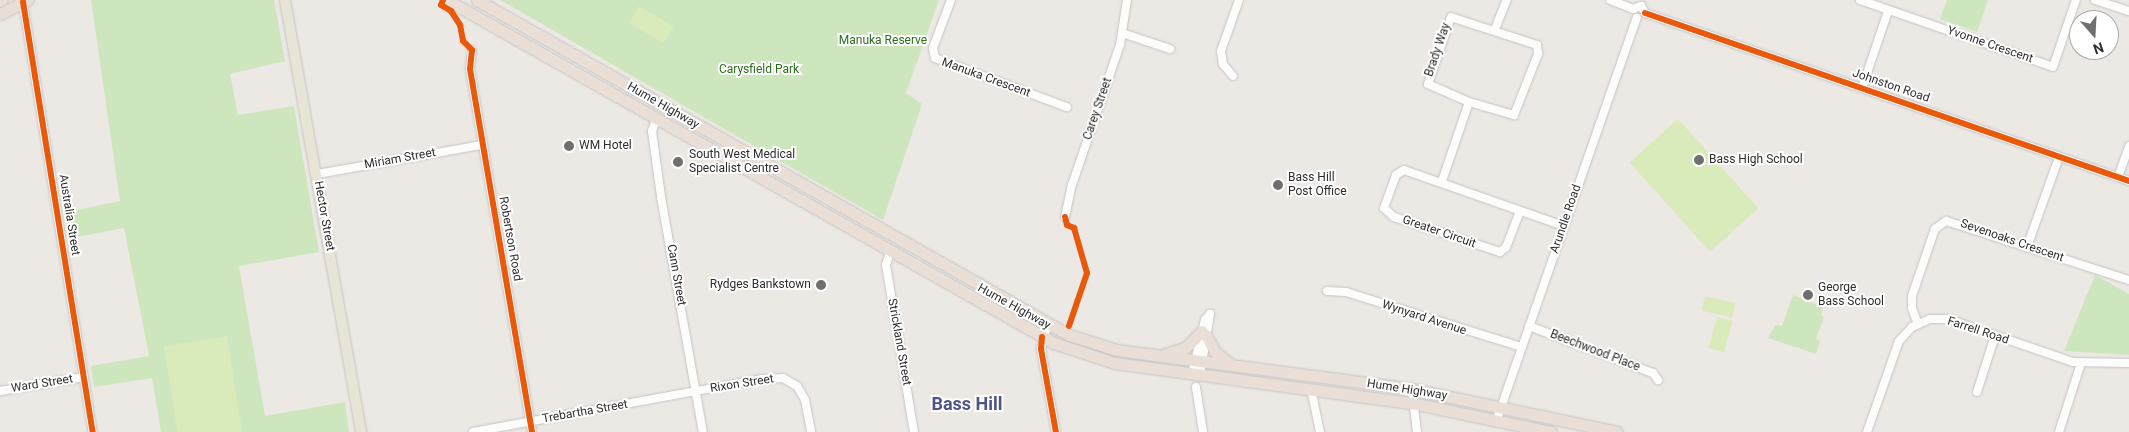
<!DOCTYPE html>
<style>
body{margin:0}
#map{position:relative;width:2129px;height:432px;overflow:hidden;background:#ece8e4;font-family:Roboto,sans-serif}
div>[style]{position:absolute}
.green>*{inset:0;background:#cee6be}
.pitch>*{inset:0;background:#d9eabb;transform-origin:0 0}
.roads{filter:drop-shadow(0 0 1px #c5c4c5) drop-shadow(0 0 1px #c5c4c5)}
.minor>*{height:8px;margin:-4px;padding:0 4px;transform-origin:4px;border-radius:4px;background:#fcfcfb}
.major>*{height:10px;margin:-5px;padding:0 5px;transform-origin:5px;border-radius:5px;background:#e8e4d6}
.highway>*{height:11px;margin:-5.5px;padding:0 5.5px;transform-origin:5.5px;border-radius:5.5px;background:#eadfd6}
.cycleway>*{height:6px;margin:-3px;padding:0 3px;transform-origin:3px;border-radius:3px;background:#e8590c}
.dots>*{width:14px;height:14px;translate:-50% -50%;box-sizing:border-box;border:2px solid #fff;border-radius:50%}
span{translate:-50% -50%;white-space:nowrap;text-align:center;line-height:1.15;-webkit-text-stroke:4px #fff;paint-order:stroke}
.park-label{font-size:12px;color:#2c6e1b}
.street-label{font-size:12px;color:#2e2e2e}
.poi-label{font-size:12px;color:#2e2e2e}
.left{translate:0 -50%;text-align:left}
.right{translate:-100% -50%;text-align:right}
.district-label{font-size:18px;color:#4d5680;font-weight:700}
.north{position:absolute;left:2069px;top:10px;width:50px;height:50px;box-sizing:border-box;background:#fff;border:1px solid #ababab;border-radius:50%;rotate:161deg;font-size:14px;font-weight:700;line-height:20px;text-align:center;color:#2e2e2e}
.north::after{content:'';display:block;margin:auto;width:18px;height:22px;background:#706f6e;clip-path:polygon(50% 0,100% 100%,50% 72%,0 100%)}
</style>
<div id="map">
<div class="green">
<div style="clip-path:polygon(91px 0,274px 0,285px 61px,230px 74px,238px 115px,294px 106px,319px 252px,239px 266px,265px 416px,345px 402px,349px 432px,161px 432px,152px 378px,94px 387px,91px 366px,149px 356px,124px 228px,71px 238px,67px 212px,120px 201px)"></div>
<div style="clip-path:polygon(500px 0,939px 0,906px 93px,922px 104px,883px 220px)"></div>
<div style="clip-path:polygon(1947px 0,1988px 0,1977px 32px,1940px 19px)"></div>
<div style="clip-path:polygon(2095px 275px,2129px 294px,2129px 355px,2064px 351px)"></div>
<div style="clip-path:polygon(1793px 295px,1823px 307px,1821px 316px,1824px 317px,1816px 339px,1820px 341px,1816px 354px,1768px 338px,1775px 325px,1782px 326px)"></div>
</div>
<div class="pitch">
<div style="left:639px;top:6px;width:40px;height:20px;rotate:30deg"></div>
<div style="left:1678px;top:119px;width:120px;height:65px;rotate:48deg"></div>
<div style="left:1705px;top:296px;width:31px;height:15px;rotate:13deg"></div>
<div style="left:1717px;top:317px;width:16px;height:32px;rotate:15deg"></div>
<div style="left:227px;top:336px;width:97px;height:64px;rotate:81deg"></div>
</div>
<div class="roads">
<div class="minor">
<div style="left:951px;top:0;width:51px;rotate:110.6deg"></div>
<div style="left:933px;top:48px;width:10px;rotate:79deg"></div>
<div style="left:935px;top:58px;width:141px;rotate:20.4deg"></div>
<div style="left:1610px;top:0;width:25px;rotate:21deg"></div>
<div style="left:1860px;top:0;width:204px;rotate:19.1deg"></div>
<div style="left:2053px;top:67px;width:71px;rotate:-71.1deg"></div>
<div style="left:2095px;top:0;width:36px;rotate:18deg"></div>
<div style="left:23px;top:2px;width:436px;rotate:80.8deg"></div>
<div style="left:1633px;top:9px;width:9px;rotate:-21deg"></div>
<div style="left:1641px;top:6px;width:8px;rotate:60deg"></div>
<div style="left:1645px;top:13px;width:512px;rotate:19.14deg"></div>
<div style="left:1495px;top:29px;width:31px;rotate:-68deg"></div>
<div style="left:1122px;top:33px;width:51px;rotate:18.4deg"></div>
<div style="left:472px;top:50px;width:19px;rotate:96deg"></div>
<div style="left:470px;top:69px;width:368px;rotate:80.3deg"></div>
<div style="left:1233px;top:76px;width:16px;rotate:-130deg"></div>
<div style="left:1223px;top:64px;width:13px;rotate:-99deg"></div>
<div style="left:1221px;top:51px;width:54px;rotate:-70.6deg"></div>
<div style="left:1862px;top:88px;width:81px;rotate:-71.3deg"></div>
<div style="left:656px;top:119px;width:13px;rotate:108deg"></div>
<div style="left:652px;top:131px;width:67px;rotate:82.2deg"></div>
<div style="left:661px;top:197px;width:239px;rotate:79.9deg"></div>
<div style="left:317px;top:174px;width:168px;rotate:-10deg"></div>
<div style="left:2118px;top:177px;width:33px;rotate:-70deg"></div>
<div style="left:1442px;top:181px;width:83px;rotate:-71.1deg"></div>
<div style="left:1469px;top:102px;width:47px;rotate:16.1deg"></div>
<div style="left:1514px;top:115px;width:66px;rotate:-68.5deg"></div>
<div style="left:1538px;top:54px;width:9px;rotate:-96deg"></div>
<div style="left:1537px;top:45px;width:90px;rotate:-162deg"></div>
<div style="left:1451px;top:17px;width:71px;rotate:108.9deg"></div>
<div style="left:1428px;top:84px;width:45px;rotate:23.7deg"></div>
<div style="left:1520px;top:211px;width:39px;rotate:111deg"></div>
<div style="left:1506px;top:247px;width:8px;rotate:140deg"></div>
<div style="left:1500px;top:252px;width:112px;rotate:-161.7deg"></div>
<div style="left:1394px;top:217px;width:13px;rotate:-138deg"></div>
<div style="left:1384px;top:208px;width:35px;rotate:-70deg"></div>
<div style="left:1396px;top:175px;width:9px;rotate:-32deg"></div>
<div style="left:1404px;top:170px;width:170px;rotate:19.3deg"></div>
<div style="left:1065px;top:217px;width:33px;rotate:-78deg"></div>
<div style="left:1072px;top:185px;width:148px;rotate:-71.1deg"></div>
<div style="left:1120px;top:45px;width:46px;rotate:-81.2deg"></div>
<div style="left:2027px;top:247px;width:96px;rotate:-70.4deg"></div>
<div style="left:890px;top:252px;width:14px;rotate:107deg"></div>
<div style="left:886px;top:265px;width:169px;rotate:80.5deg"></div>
<div style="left:1327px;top:291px;width:19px;rotate:3deg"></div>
<div style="left:1346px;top:292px;width:183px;rotate:17.4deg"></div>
<div style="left:1918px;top:324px;width:17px;rotate:-111deg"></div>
<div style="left:1912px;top:308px;width:12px;rotate:-90deg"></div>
<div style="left:1912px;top:296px;width:71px;rotate:-71.1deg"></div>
<div style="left:1935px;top:229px;width:14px;rotate:-36deg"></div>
<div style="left:1946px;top:221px;width:192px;rotate:17.9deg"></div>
<div style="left:1047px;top:326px;width:24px;rotate:105deg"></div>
<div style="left:1041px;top:349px;width:84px;rotate:79.8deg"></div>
<div style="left:1529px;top:326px;width:133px;rotate:20.8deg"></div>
<div style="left:1653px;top:373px;width:9px;rotate:54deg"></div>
<div style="left:1192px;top:374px;width:56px;rotate:-76.5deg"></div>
<div style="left:1205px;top:320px;width:8px;rotate:-50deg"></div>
<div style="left:1200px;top:375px;width:62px;rotate:-80.7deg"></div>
<div style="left:1196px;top:387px;width:46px;rotate:81.2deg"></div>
<div style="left:1311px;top:389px;width:44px;rotate:78.2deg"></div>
<div style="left:1412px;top:389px;width:43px;rotate:83.4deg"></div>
<div style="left:0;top:391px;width:85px;rotate:-9.5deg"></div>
<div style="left:1977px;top:392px;width:59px;rotate:-72.2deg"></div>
<div style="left:1497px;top:419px;width:425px;rotate:-70.8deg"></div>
<div style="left:473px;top:432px;width:294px;rotate:-10.4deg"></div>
<div style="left:762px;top:379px;width:21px;rotate:-3deg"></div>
<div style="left:783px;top:378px;width:16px;rotate:30deg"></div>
<div style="left:797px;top:386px;width:16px;rotate:60deg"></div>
<div style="left:805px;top:400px;width:33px;rotate:79deg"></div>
<div style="left:1867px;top:432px;width:96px;rotate:-70.6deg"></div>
<div style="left:1899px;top:341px;width:19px;rotate:-47deg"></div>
<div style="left:1912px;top:327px;width:20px;rotate:-24deg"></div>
<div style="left:1930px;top:319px;width:18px"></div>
<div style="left:1948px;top:319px;width:132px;rotate:19deg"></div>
<div style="left:2073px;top:362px;width:56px;rotate:1deg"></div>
<div style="left:2059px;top:432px;width:72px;rotate:-72.3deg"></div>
</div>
<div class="major">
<div style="left:285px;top:0;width:439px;rotate:80deg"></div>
</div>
<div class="highway">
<div style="left:447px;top:0;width:697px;rotate:29.47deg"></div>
<div style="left:1054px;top:343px;width:64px;rotate:18.2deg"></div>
<div style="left:1115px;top:363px;width:300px;rotate:7.7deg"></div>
<div style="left:1412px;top:403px;width:142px;rotate:11.8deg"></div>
<div style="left:477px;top:0;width:680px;rotate:29.5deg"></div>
<div style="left:1069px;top:335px;width:50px;rotate:17.4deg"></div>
<div style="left:1117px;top:350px;width:298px;rotate:7.5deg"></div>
<div style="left:1412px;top:389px;width:209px;rotate:11.8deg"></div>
<div style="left:0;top:1px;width:2px;rotate:-27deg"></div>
<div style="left:0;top:14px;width:31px;rotate:-27deg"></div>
<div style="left:1206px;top:335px;width:19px;rotate:62deg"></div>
<div style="left:1215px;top:352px;width:18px;rotate:38deg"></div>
<div style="left:1165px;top:354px;width:21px;rotate:-17deg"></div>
<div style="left:1185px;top:348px;width:24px;rotate:-45deg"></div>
</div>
</div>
<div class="cycleway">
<div style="left:443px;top:0;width:5px;rotate:112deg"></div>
<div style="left:441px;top:5px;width:12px;rotate:31deg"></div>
<div style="left:451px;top:11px;width:17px;rotate:57deg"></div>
<div style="left:460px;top:25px;width:16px;rotate:79deg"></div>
<div style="left:463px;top:41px;width:13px;rotate:45deg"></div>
<div style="left:472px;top:50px;width:19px;rotate:96deg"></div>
<div style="left:470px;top:69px;width:368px;rotate:80.3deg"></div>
<div style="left:23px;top:2px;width:436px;rotate:80.8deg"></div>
<div style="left:1645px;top:13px;width:512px;rotate:19.14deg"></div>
<div style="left:1065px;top:217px;width:8px;rotate:76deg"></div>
<div style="left:1067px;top:225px;width:8px;rotate:23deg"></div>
<div style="left:1074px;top:228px;width:47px;rotate:73.9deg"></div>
<div style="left:1087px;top:273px;width:56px;rotate:108.8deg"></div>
<div style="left:1042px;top:337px;width:12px;rotate:95deg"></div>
<div style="left:1041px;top:349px;width:84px;rotate:79.8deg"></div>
</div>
<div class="dots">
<div style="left:569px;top:146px;background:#706f6e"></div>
<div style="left:1699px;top:160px;background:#706f6e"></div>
<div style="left:678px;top:162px;background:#706f6e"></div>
<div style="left:1278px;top:185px;background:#706f6e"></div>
<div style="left:821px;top:285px;background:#706f6e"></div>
<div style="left:1808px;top:295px;background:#706f6e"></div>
</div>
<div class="park-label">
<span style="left:883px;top:41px">Manuka Reserve</span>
<span style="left:759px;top:70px">Carysfield Park</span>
</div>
<div class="street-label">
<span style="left:1990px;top:45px;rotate:19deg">Yvonne Crescent</span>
<span style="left:1438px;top:50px;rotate:-71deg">Brady Way</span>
<span style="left:986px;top:78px;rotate:20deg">Manuka Crescent</span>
<span style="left:1891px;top:86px;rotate:19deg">Johnston Road</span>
<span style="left:663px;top:106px;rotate:30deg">Hume Highway</span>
<span style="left:1098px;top:109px;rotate:-71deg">Carey Street</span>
<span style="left:400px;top:159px;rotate:-10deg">Miriam Street</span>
<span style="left:69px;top:215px;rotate:81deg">Australia Street</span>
<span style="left:324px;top:216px;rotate:80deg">Hector Street</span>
<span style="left:1566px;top:219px;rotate:-71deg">Arundle Road</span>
<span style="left:1439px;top:232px;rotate:19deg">Greater Circuit</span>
<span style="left:510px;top:239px;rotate:80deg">Robertson Road</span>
<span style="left:2012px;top:241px;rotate:19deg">Sevenoaks Crescent</span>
<span style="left:676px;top:275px;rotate:80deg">Cann Street</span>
<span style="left:1014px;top:307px;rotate:29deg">Hume Highway</span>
<span style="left:1424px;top:318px;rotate:18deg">Wynyard Avenue</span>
<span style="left:1978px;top:331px;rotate:18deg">Farrell Road</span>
<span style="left:899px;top:342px;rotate:80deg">Strickland Street</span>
<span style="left:1595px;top:351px;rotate:21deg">Beechwood Place</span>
<span style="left:42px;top:384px;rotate:-9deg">Ward Street</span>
<span style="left:742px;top:384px;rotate:-9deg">Rixon Street</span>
<span style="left:1407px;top:390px;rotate:9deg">Hume Highway</span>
<span style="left:585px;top:412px;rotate:-10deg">Trebartha Street</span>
</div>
<div class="poi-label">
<span class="left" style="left:579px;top:146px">WM Hotel</span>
<span class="left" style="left:689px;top:162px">South West Medical<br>Specialist Centre</span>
<span class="left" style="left:1709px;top:160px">Bass High School</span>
<span class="left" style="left:1288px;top:185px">Bass Hill<br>Post Office</span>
<span class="right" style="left:811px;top:285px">Rydges Bankstown</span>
<span class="left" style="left:1818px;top:295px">George<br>Bass School</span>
</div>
<div class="district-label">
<span style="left:967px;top:404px">Bass Hill</span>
</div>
<div class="north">N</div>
</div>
